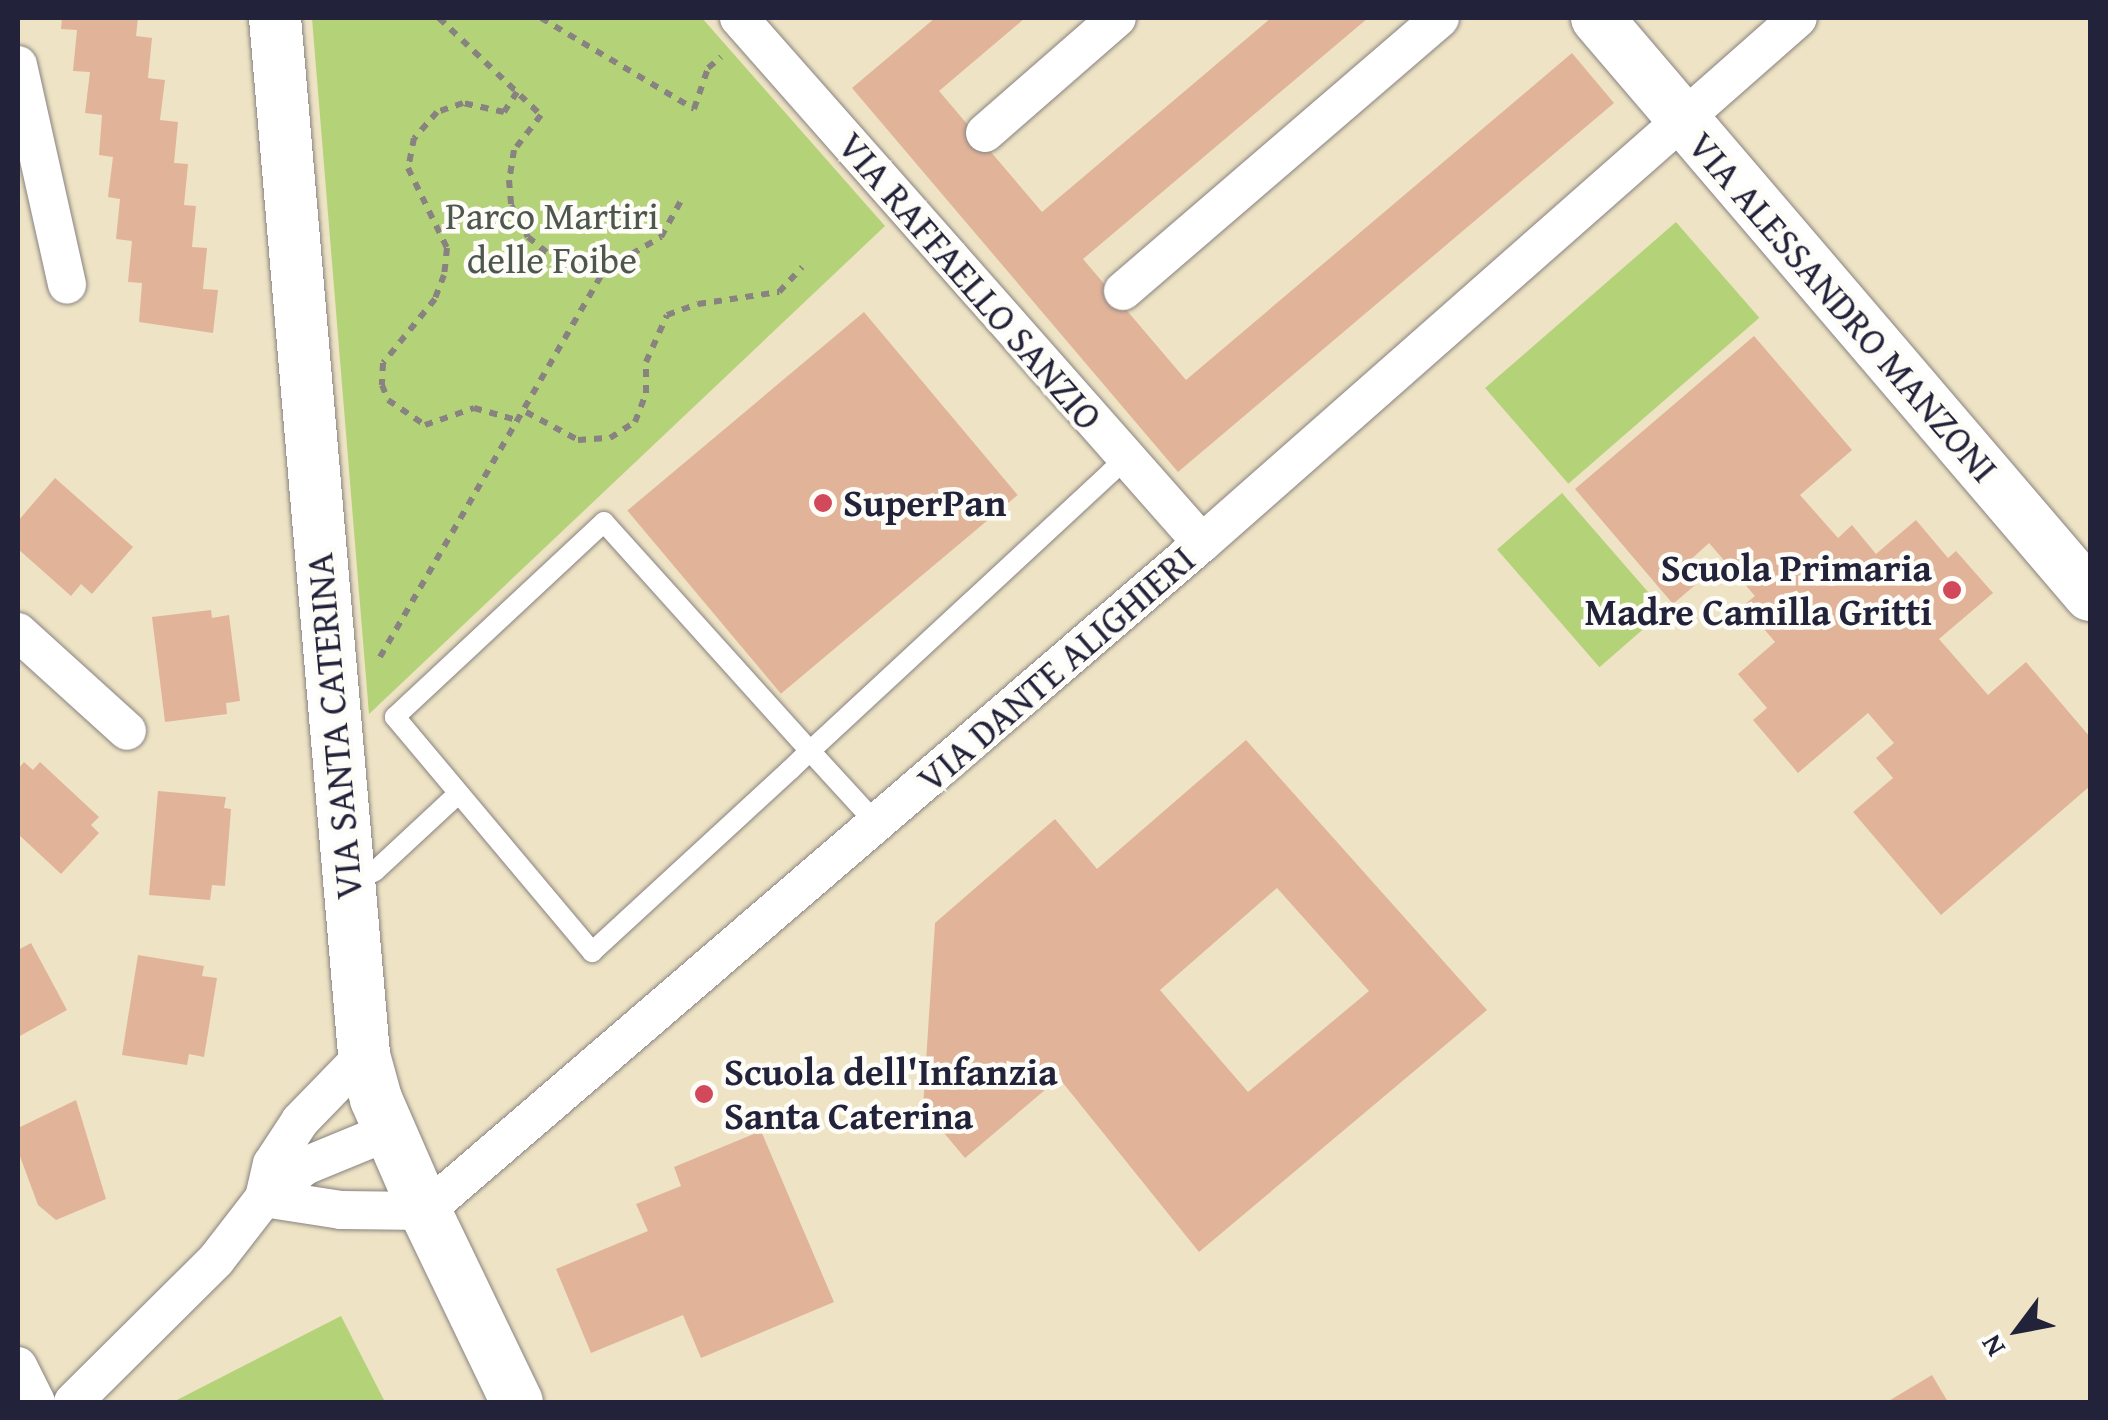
<!DOCTYPE html>
<style>
body{margin:0}
#map{position:relative;width:2108px;height:1420px;overflow:hidden;background:#eee3c4;font-family:"Gentium Book Plus",serif}
div>[style]{position:absolute}
.green>*{inset:0;background:#b4d278;transform-origin:0 0}
.building>*{inset:0;background:#e1b49a;transform-origin:0 0}
.path>*{height:6px;margin-top:-3px;transform-origin:0;background:repeating-linear-gradient(90deg,#888280 0 8px,transparent 0 16px)}
.roads{filter:drop-shadow(0 0 2px #888280) drop-shadow(0 0 2px #888280)}
.lane>*{height:20px;margin:-10px;padding:0 10px;transform-origin:10px;border-radius:10px;background:#fff}
.street>*{height:38px;margin:-19px;padding:0 19px;transform-origin:19px;border-radius:19px;background:#fff}
.secondary>*{height:52px;margin:-26px;padding:0 26px;transform-origin:26px;border-radius:26px;background:#fff}
.dots>*{width:28px;height:28px;translate:-50% -50%;box-sizing:border-box;border:5px solid #fdfcf7;border-radius:50%}
span{translate:-50% -50%;white-space:nowrap;text-align:center;line-height:1.15;-webkit-text-stroke:9px #fdfcf7;paint-order:stroke}
.park-label{font-size:38px;color:#4e574d}
.street-label{font-size:38px;color:#22223b}
.poi-label{font-size:38px;color:#22223b;font-weight:700}
.left{translate:0 -50%;text-align:left}
.right{translate:-100% -50%;text-align:right}
.frame{position:absolute;inset:0;border:20px solid #22223b;pointer-events:none}
.north{position:absolute;left:1968px;top:1280px;width:100px;height:100px;-webkit-text-stroke:8px #fdfcf7;paint-order:stroke;rotate:238deg;font-size:28px;font-weight:700;line-height:40px;text-align:center;color:#22223b}
.north::after{content:'';display:block;margin:auto;width:35px;height:45px;background:#22223b;clip-path:polygon(50% 0,100% 100%,50% 72%,0 100%)}
</style>
<div id="map">
<div class="green">
<div style="clip-path:polygon(312px 18px,702px 18px,885px 226px,369px 714px)"></div>
<div style="left:1676px;top:222px;width:127px;height:253px;rotate:49deg"></div>
<div style="left:1562px;top:493px;width:156px;height:86px;rotate:49deg"></div>
<div style="clip-path:polygon(341px 1316px,385px 1402px,173px 1402px)"></div>
</div>
<div class="building">
<div style="clip-path:polygon(62px 18px,138px 18px,136px 36px,152px 38px,148px 78px,165px 80px,160px 120px,178px 122px,174px 163px,188px 164px,184px 205px,196px 206px,192px 247px,207px 248px,203px 289px,218px 290px,213px 333px,139px 322px,142px 283px,128px 282px,132px 241px,116px 239px,120px 199px,108px 197px,113px 157px,99px 155px,102px 115px,85px 113px,90px 72px,73px 71px,77px 30px,61px 29px)"></div>
<div style="clip-path:polygon(935px 18px,1025px 18px,939px 91px,1042px 212px,1271px 18px,1368px 18px,1083px 259px,1186px 380px,1572px 53px,1614px 103px,1178px 472px,852px 88px)"></div>
<div style="left:864px;top:312px;width:239px;height:309px;rotate:50deg"></div>
<div style="clip-path:polygon(1754px 336px,1852px 450px,1800px 495px,1838px 538px,1852px 525px,1876px 554px,1916px 520px,1948px 558px,1956px 551px,1993px 593px,1939px 639px,1988px 695px,2026px 662px,2090px 737px,2090px 786px,1941px 915px,1853px 812px,1893px 778px,1876px 758px,1894px 743px,1868px 713px,1798px 773px,1753px 720px,1767px 708px,1738px 674px,1775px 642px,1744px 605px,1755px 596px,1709px 543px,1687px 563px,1701px 580px,1673px 604px,1575px 489px)"></div>
<div style="clip-path:polygon(55px 478px,133px 547px,92px 594px,81px 584px,71px 596px,18px 549px,18px 521px)"></div>
<div style="clip-path:polygon(211px 610px,212px 618px,229px 615px,240px 701px,226px 703px,227px 714px,165px 722px,152px 617px)"></div>
<div style="clip-path:polygon(evenodd,1246px 740px,1487px 1010px,1199px 1252px,1059px 1078px,965px 1158px,923px 1108px,935px 923px,1055px 819px,1097px 869px,1246px 740px,1277px 888px,1369px 991px,1248px 1092px,1160px 990px,1277px 888px)"></div>
<div style="clip-path:polygon(24px 762px,33px 770px,40px 762px,99px 817px,91px 825px,99px 833px,61px 874px,18px 834px,18px 769px)"></div>
<div style="clip-path:polygon(158px 791px,226px 797px,224px 808px,231px 809px,225px 886px,212px 885px,210px 900px,149px 895px)"></div>
<div style="clip-path:polygon(31px 943px,67px 1010px,18px 1037px,18px 950px)"></div>
<div style="clip-path:polygon(138px 955px,204px 966px,202px 976px,217px 978px,204px 1057px,189px 1054px,187px 1065px,122px 1055px)"></div>
<div style="clip-path:polygon(76px 1100px,106px 1199px,56px 1220px,38px 1205px,18px 1151px,18px 1128px)"></div>
<div style="clip-path:polygon(761px 1131px,834px 1302px,701px 1358px,683px 1315px,591px 1353px,556px 1269px,648px 1231px,636px 1204px,681px 1186px,674px 1167px)"></div>
<div style="clip-path:polygon(1932px 1375px,1948px 1402px,1887px 1402px)"></div>
</div>
<div class="path">
<div style="left:439px;top:18px;width:141px;rotate:43.6deg"></div>
<div style="left:541px;top:115px;width:44px;rotate:127.6deg"></div>
<div style="left:514px;top:150px;width:30px;rotate:99deg"></div>
<div style="left:509px;top:180px;width:25px;rotate:85deg"></div>
<div style="left:511px;top:205px;width:36px;rotate:62deg"></div>
<div style="left:528px;top:237px;width:43px;rotate:39.3deg"></div>
<div style="left:561px;top:264px;width:43px;rotate:7.9deg"></div>
<div style="left:541px;top:18px;width:178px;rotate:30.7deg"></div>
<div style="left:694px;top:109px;width:43px;rotate:-71.1deg"></div>
<div style="left:708px;top:68px;width:17px;rotate:-40deg"></div>
<div style="left:517px;top:92px;width:24px;rotate:123deg"></div>
<div style="left:504px;top:112px;width:42px;rotate:-167.6deg"></div>
<div style="left:463px;top:103px;width:28px;rotate:161deg"></div>
<div style="left:437px;top:112px;width:35px;rotate:131deg"></div>
<div style="left:414px;top:138px;width:31px;rotate:101deg"></div>
<div style="left:408px;top:168px;width:89px;rotate:64deg"></div>
<div style="left:447px;top:248px;width:27px;rotate:96deg"></div>
<div style="left:444px;top:275px;width:26px;rotate:111deg"></div>
<div style="left:435px;top:299px;width:82px;rotate:129.1deg"></div>
<div style="left:383px;top:363px;width:22px;rotate:93deg"></div>
<div style="left:382px;top:385px;width:16px;rotate:68deg"></div>
<div style="left:388px;top:400px;width:45px;rotate:34deg"></div>
<div style="left:425px;top:425px;width:52px;rotate:-19.1deg"></div>
<div style="left:474px;top:408px;width:48px;rotate:15.8deg"></div>
<div style="left:526px;top:412px;width:59px;rotate:28.3deg"></div>
<div style="left:578px;top:440px;width:32px;rotate:-4deg"></div>
<div style="left:610px;top:438px;width:30px;rotate:-33deg"></div>
<div style="left:635px;top:422px;width:31px;rotate:-69deg"></div>
<div style="left:646px;top:393px;width:31px;rotate:-90deg"></div>
<div style="left:646px;top:362px;width:51px;rotate:-65.9deg"></div>
<div style="left:667px;top:315px;width:33px;rotate:-20deg"></div>
<div style="left:698px;top:304px;width:82px;rotate:-8.4deg"></div>
<div style="left:779px;top:292px;width:34px;rotate:-47deg"></div>
<div style="left:380px;top:657px;width:447px;rotate:-59.9deg"></div>
<div style="left:604px;top:270px;width:66px;rotate:-30.1deg"></div>
<div style="left:661px;top:237px;width:46px;rotate:-61.2deg"></div>
</div>
<div class="roads">
<div class="lane">
<div style="left:876px;top:823px;width:98px;rotate:-132.5deg"></div>
<div style="left:810px;top:751px;width:308px;rotate:-132deg"></div>
<div style="left:604px;top:522px;width:286px;rotate:137deg"></div>
<div style="left:395px;top:717px;width:307px;rotate:50deg"></div>
<div style="left:592px;top:952px;width:269px;rotate:-42.6deg"></div>
<div style="left:790px;top:770px;width:28px;rotate:-44deg"></div>
<div style="left:810px;top:751px;width:410px;rotate:-42.8deg"></div>
<div style="left:1111px;top:472px;width:21px;rotate:-43deg"></div>
<div style="left:353px;top:883px;width:25px;rotate:-29deg"></div>
<div style="left:375px;top:871px;width:113px;rotate:-42.9deg"></div>
</div>
<div class="street">
<div style="left:739px;top:18px;width:700px;rotate:48.59deg"></div>
<div style="left:18px;top:65px;width:225px;rotate:77.4deg"></div>
<div style="left:985px;top:133px;width:175px;rotate:-41.1deg"></div>
<div style="left:1123px;top:291px;width:418px;rotate:-40.7deg"></div>
<div style="left:18px;top:632px;width:147px;rotate:42.2deg"></div>
<div style="left:264px;top:1198px;width:78px;rotate:8.9deg"></div>
<div style="left:341px;top:1210px;width:84px;rotate:0.7deg"></div>
<div style="left:425px;top:1211px;width:1025px;rotate:-40.69deg"></div>
<div style="left:1202px;top:543px;width:794px;rotate:-41.38deg"></div>
<div style="left:264px;top:1198px;width:35px;rotate:-77deg"></div>
<div style="left:272px;top:1164px;width:51px;rotate:-56.9deg"></div>
<div style="left:300px;top:1121px;width:92px;rotate:-45.9deg"></div>
<div style="left:18px;top:1366px;width:40px;rotate:63.4deg"></div>
<div style="left:73px;top:1402px;width:202px;rotate:-44.8deg"></div>
<div style="left:216px;top:1260px;width:78px;rotate:-52.3deg"></div>
<div style="left:264px;top:1198px;width:52px;rotate:-38deg"></div>
<div style="left:305px;top:1166px;width:92px;rotate:-22.4deg"></div>
</div>
<div class="secondary">
<div style="left:275px;top:18px;width:1041px;rotate:85.09deg"></div>
<div style="left:364px;top:1055px;width:46px;rotate:74.7deg"></div>
<div style="left:376px;top:1099px;width:122px;rotate:66.4deg"></div>
<div style="left:425px;top:1211px;width:212px;rotate:64.3deg"></div>
<div style="left:1597px;top:18px;width:759px;rotate:49.49deg"></div>
</div>
</div>
<div class="dots">
<div style="left:823px;top:503px;background:#d1495b"></div>
<div style="left:1952px;top:590px;background:#d1495b"></div>
<div style="left:704px;top:1094px;background:#d1495b"></div>
</div>
<div class="park-label">
<span style="left:552px;top:238px">Parco Martiri<br>delle Foibe</span>
</div>
<div class="street-label">
<span style="left:970px;top:281px;rotate:49deg">VIA RAFFAELLO SANZIO</span>
<span style="left:1843px;top:307px;rotate:49deg">VIA ALESSANDRO MANZONI</span>
<span style="left:1056px;top:669px;rotate:-41deg">VIA DANTE ALIGHIERI</span>
<span style="left:334px;top:726px;rotate:-95deg">VIA SANTA CATERINA</span>
</div>
<div class="poi-label">
<span class="left" style="left:843px;top:503px">SuperPan</span>
<span class="right" style="left:1932px;top:590px">Scuola Primaria<br>Madre Camilla Gritti</span>
<span class="left" style="left:724px;top:1094px">Scuola dell'Infanzia<br>Santa Caterina</span>
</div>
<div class="frame"></div>
<div class="north">N</div>
</div>
